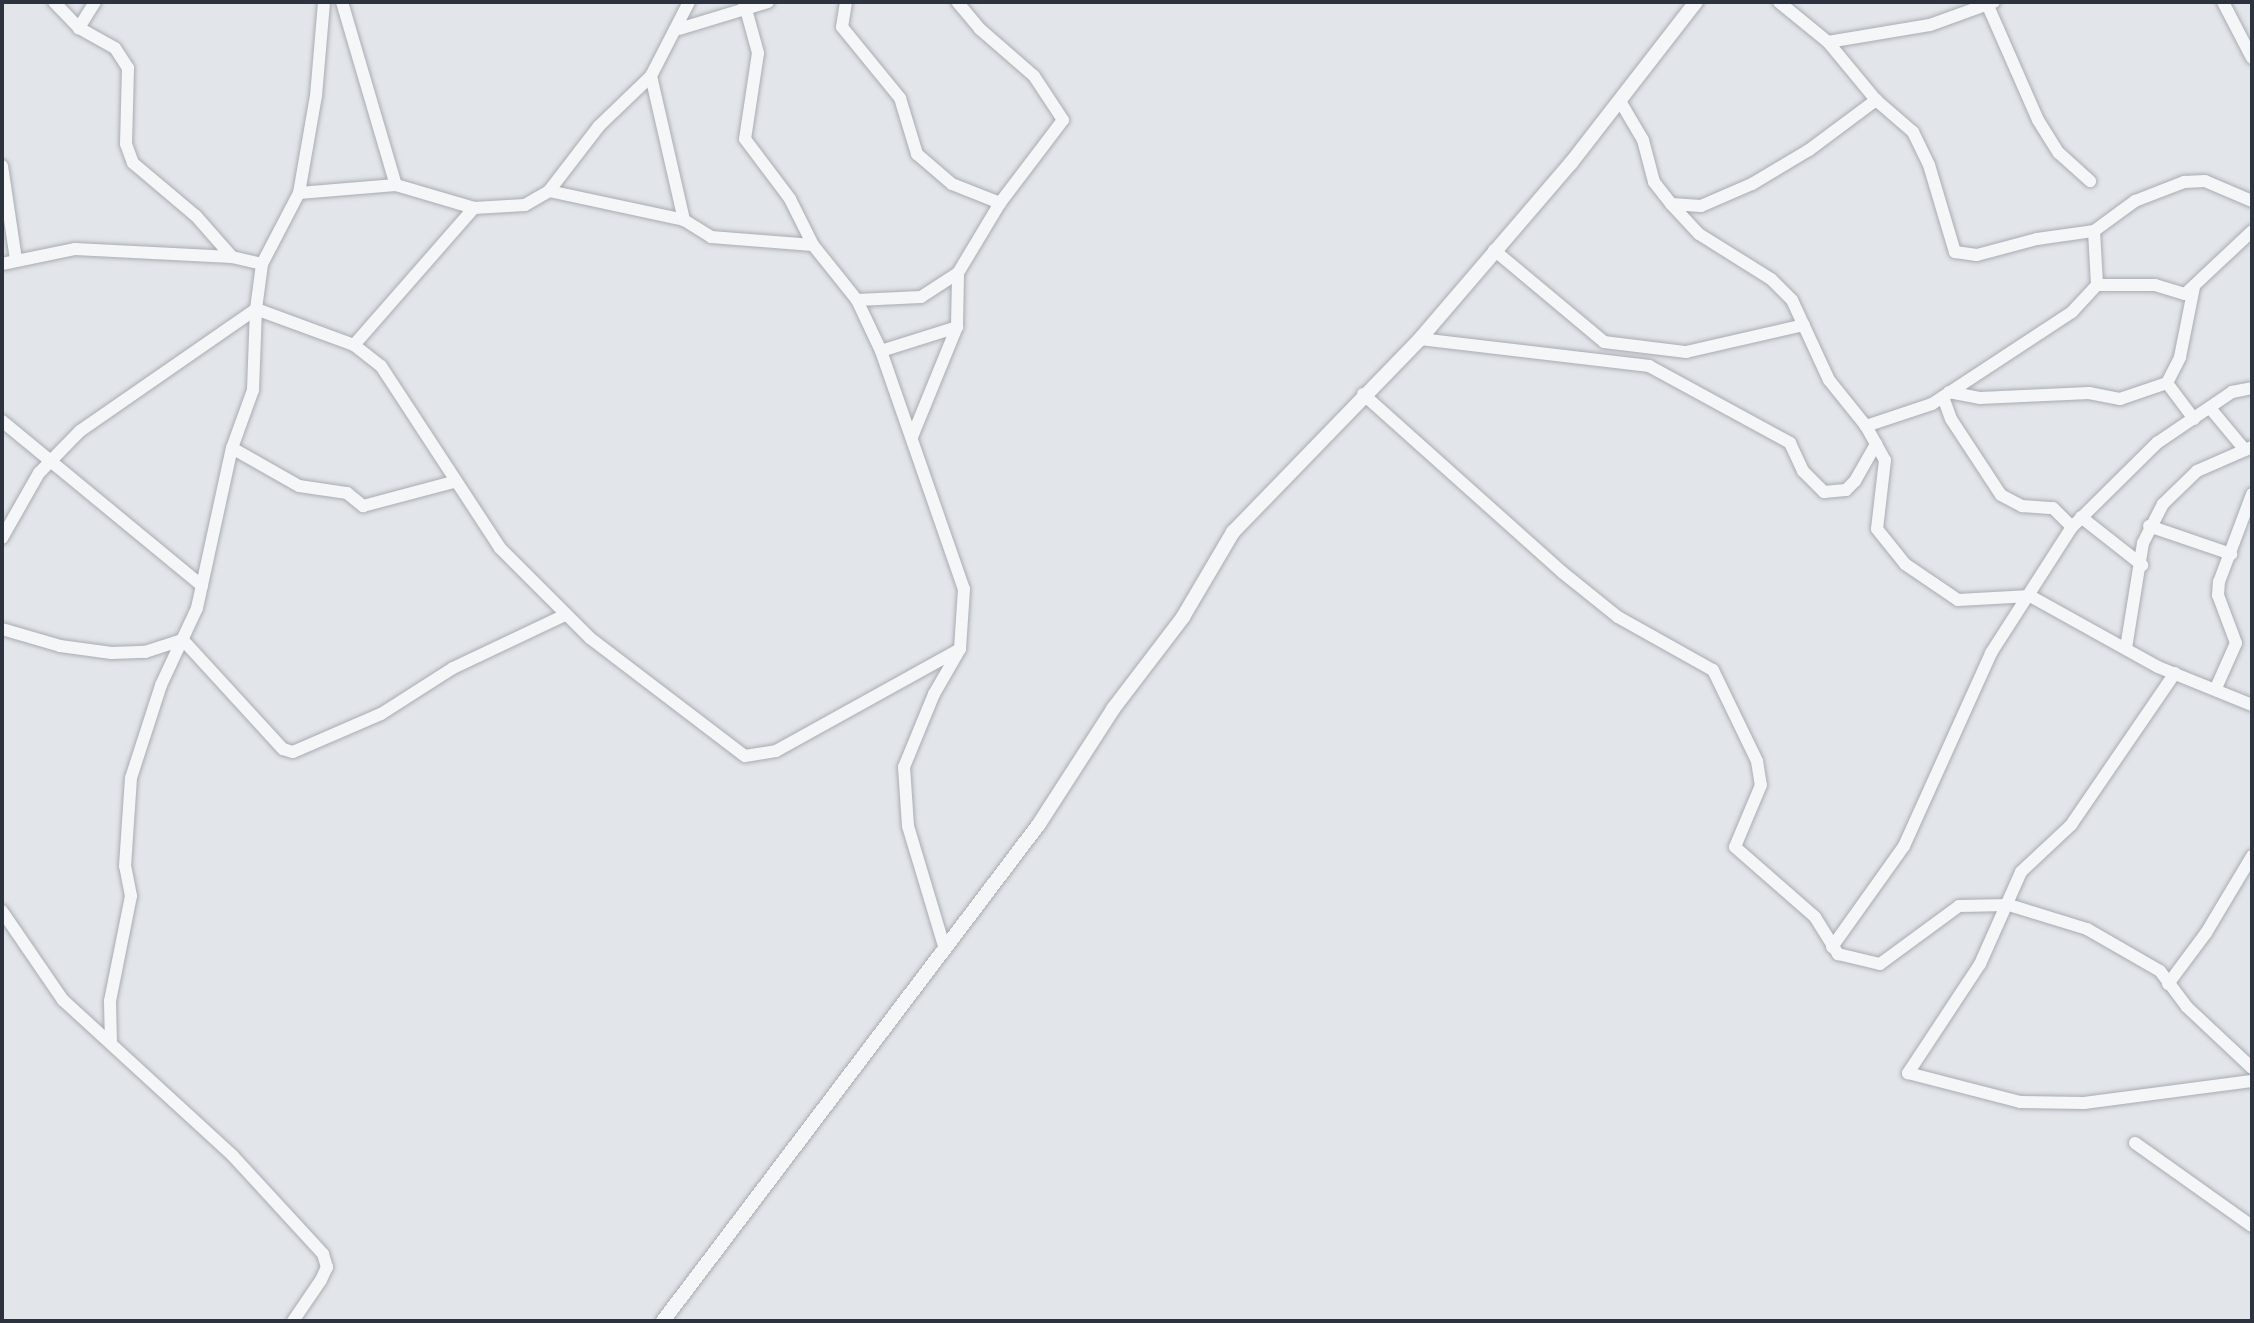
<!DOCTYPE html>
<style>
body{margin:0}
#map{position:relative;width:2254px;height:1323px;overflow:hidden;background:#e2e5e9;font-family:"Varela Round",sans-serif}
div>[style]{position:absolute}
.roads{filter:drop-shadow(0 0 2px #a8acb3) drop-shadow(0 0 2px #a8acb3)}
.minor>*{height:12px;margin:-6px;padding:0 6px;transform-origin:6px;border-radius:6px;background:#f5f6f8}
.tertiary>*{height:14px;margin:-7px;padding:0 7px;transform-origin:7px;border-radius:7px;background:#f5f6f8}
span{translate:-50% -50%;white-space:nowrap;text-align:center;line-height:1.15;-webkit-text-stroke:7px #f2f4f7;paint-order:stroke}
.frame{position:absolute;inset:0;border:4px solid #2c333f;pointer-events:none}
</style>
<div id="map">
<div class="roads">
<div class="minor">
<div style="left:54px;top:2px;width:36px;rotate:46deg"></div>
<div style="left:95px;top:2px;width:31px;rotate:122deg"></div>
<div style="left:79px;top:28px;width:41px;rotate:29.1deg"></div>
<div style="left:115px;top:48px;width:24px;rotate:57deg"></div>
<div style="left:128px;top:68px;width:76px;rotate:91.5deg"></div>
<div style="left:126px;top:144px;width:20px;rotate:70deg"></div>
<div style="left:133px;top:163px;width:82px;rotate:40.1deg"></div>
<div style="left:196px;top:216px;width:55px;rotate:48.7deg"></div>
<div style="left:342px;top:2px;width:191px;rotate:73.6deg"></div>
<div style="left:744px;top:2px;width:53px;rotate:74.6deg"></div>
<div style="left:758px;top:53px;width:87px;rotate:98.6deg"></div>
<div style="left:745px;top:139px;width:75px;rotate:53.1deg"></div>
<div style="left:790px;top:199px;width:51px;rotate:63.4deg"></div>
<div style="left:813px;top:245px;width:70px;rotate:51.3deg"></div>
<div style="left:857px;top:300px;width:56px;rotate:64.8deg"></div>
<div style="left:881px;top:351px;width:252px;rotate:70.8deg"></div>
<div style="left:964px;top:589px;width:60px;rotate:93.8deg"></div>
<div style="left:960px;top:649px;width:52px;rotate:120deg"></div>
<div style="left:934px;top:694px;width:79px;rotate:112.3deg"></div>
<div style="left:904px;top:767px;width:59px;rotate:86.1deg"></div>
<div style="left:908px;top:826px;width:128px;rotate:73.3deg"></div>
<div style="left:846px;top:2px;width:25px;rotate:99deg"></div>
<div style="left:842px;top:27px;width:92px;rotate:50.8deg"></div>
<div style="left:900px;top:98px;width:59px;rotate:73.1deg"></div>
<div style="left:917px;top:154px;width:46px;rotate:40.6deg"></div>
<div style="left:952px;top:184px;width:52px;rotate:21.6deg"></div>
<div style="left:1779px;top:2px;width:63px;rotate:39.2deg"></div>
<div style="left:1828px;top:42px;width:103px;rotate:-9.5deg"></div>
<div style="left:1930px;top:25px;width:68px;rotate:-19.8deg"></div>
<div style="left:2223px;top:2px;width:63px;rotate:62.6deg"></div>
<div style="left:1988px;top:6px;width:124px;rotate:66.3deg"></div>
<div style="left:2038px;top:120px;width:39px;rotate:58deg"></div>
<div style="left:2059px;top:153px;width:42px;rotate:42.1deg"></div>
<div style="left:679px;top:29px;width:93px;rotate:-16.9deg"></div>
<div style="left:1828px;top:42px;width:75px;rotate:50.4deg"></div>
<div style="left:1876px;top:100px;width:49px;rotate:40.9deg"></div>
<div style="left:1913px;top:132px;width:37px;rotate:64deg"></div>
<div style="left:1929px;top:165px;width:91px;rotate:73.4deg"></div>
<div style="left:1955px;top:252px;width:22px;rotate:8deg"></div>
<div style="left:1977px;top:255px;width:62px;rotate:-14.9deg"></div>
<div style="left:2037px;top:239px;width:58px;rotate:-8deg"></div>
<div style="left:2094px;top:231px;width:54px;rotate:86.8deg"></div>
<div style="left:2097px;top:285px;width:37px;rotate:133deg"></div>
<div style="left:2072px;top:312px;width:168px;rotate:146.7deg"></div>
<div style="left:1932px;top:404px;width:70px;rotate:161.6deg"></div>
<div style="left:651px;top:76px;width:148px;rotate:77.1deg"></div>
<div style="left:1620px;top:101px;width:45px;rotate:59.5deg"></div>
<div style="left:1643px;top:140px;width:43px;rotate:75.3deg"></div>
<div style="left:1654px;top:182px;width:28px;rotate:52deg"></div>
<div style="left:1671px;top:204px;width:41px;rotate:47deg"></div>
<div style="left:1699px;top:234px;width:85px;rotate:32deg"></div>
<div style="left:1771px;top:279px;width:30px;rotate:45deg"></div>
<div style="left:1792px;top:300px;width:88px;rotate:65.2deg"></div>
<div style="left:1829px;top:380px;width:59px;rotate:51.2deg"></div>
<div style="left:1866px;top:426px;width:39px;rotate:61deg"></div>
<div style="left:1885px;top:460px;width:69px;rotate:96.6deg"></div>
<div style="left:1877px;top:529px;width:45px;rotate:51.3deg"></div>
<div style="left:1905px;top:564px;width:64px;rotate:34.2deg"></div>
<div style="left:1958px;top:600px;width:72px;rotate:-3.2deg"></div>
<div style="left:2030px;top:596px;width:146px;rotate:29deg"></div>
<div style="left:2158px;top:667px;width:101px;rotate:22deg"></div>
<div style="left:2px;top:166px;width:95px;rotate:81.5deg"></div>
<div style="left:549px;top:191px;width:82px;rotate:-52.4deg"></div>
<div style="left:599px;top:126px;width:72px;rotate:-43.9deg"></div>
<div style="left:651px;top:76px;width:83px;rotate:-62.8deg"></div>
<div style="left:299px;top:193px;width:97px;rotate:-4.7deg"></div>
<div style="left:396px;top:185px;width:81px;rotate:16.4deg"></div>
<div style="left:474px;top:208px;width:51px;rotate:-3.4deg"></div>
<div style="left:525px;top:205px;width:28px;rotate:-30deg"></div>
<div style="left:549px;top:191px;width:138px;rotate:12.1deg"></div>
<div style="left:684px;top:220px;width:32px;rotate:32deg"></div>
<div style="left:711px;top:237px;width:102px;rotate:4.5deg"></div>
<div style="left:1671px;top:204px;width:30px;rotate:4deg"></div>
<div style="left:1701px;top:206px;width:56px;rotate:-23.3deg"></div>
<div style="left:1752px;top:184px;width:66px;rotate:-30.8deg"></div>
<div style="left:1809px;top:150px;width:84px;rotate:-36.7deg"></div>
<div style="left:2094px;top:231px;width:51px;rotate:-36.2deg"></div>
<div style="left:2135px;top:201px;width:53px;rotate:-21.2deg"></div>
<div style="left:2184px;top:182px;width:21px;rotate:-3deg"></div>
<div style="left:2205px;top:181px;width:51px;rotate:23.1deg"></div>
<div style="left:1494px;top:250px;width:143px;rotate:39.9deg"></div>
<div style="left:1604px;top:342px;width:83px;rotate:7deg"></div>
<div style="left:1686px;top:352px;width:121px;rotate:-12.9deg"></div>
<div style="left:2px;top:264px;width:75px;rotate:-11.6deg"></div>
<div style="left:75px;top:249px;width:157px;rotate:2.9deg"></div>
<div style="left:232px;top:257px;width:31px;rotate:13deg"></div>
<div style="left:2097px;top:285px;width:58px"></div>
<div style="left:2155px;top:285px;width:31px;rotate:17deg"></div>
<div style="left:2185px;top:294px;width:92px;rotate:-43.2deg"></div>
<div style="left:857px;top:300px;width:64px;rotate:-2.7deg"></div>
<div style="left:921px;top:297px;width:44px;rotate:-33deg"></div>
<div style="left:958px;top:273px;width:82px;rotate:-59deg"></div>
<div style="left:1000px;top:203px;width:104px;rotate:-52.8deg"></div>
<div style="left:1063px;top:120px;width:53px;rotate:-123.4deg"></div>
<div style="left:1034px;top:76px;width:72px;rotate:-139deg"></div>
<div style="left:980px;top:29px;width:35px;rotate:-130deg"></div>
<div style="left:1420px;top:339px;width:231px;rotate:6.7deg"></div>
<div style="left:1649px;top:366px;width:161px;rotate:28.6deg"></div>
<div style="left:1790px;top:443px;width:31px;rotate:65deg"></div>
<div style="left:1803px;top:471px;width:30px;rotate:45deg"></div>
<div style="left:1824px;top:492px;width:22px;rotate:-5deg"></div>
<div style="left:1846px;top:490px;width:13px;rotate:-45deg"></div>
<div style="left:1855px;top:481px;width:43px;rotate:-60.4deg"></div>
<div style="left:354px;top:345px;width:182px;rotate:-48.8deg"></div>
<div style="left:881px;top:351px;width:80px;rotate:-17.5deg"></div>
<div style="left:2167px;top:383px;width:29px;rotate:-63deg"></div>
<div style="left:2180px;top:357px;width:71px;rotate:-78.7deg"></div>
<div style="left:1949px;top:392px;width:32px;rotate:11deg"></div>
<div style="left:1980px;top:398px;width:109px;rotate:-2.6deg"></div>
<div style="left:2089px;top:393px;width:32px;rotate:11deg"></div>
<div style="left:2120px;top:399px;width:50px;rotate:-18.8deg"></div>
<div style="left:2167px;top:383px;width:45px;rotate:53.1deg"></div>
<div style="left:1363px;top:394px;width:267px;rotate:41.8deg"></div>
<div style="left:1562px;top:572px;width:72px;rotate:38.8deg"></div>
<div style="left:1618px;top:617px;width:109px;rotate:29.2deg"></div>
<div style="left:1713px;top:670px;width:101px;rotate:64.2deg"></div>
<div style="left:1757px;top:761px;width:24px;rotate:81deg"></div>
<div style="left:1761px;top:785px;width:67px;rotate:112.8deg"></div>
<div style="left:1735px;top:847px;width:106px;rotate:41.2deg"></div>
<div style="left:1815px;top:917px;width:44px;rotate:58.1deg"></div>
<div style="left:1838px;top:954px;width:43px;rotate:13.4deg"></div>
<div style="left:1880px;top:964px;width:98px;rotate:-36.3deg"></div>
<div style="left:1959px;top:906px;width:50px;rotate:-1.1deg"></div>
<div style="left:2009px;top:905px;width:82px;rotate:17.1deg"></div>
<div style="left:2087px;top:929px;width:84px;rotate:29.9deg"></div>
<div style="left:2160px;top:971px;width:45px;rotate:53.1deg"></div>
<div style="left:2187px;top:1007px;width:89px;rotate:43.2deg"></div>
<div style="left:1943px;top:397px;width:23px;rotate:70deg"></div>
<div style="left:1951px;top:419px;width:91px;rotate:56.7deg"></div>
<div style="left:2001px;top:495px;width:24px;rotate:28deg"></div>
<div style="left:2022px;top:506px;width:31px;rotate:4deg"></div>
<div style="left:2053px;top:508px;width:27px;rotate:45deg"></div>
<div style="left:2210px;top:408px;width:55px;rotate:50.2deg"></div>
<div style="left:2px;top:421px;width:259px;rotate:39.5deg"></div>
<div style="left:912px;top:437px;width:119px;rotate:-67.8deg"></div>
<div style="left:957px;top:327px;width:54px;rotate:-88.9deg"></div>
<div style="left:232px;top:448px;width:77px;rotate:29.6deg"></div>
<div style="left:299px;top:486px;width:49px;rotate:8.3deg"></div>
<div style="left:347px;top:493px;width:21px;rotate:39deg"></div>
<div style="left:363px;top:506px;width:93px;rotate:-14.9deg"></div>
<div style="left:2081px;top:517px;width:78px;rotate:38.2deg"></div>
<div style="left:2149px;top:526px;width:87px;rotate:18.9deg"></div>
<div style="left:2px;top:538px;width:75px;rotate:-60.4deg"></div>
<div style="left:39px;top:473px;width:59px;rotate:-45.7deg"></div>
<div style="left:80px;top:431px;width:214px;rotate:-34.7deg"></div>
<div style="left:256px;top:309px;width:45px;rotate:-82.4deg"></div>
<div style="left:262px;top:264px;width:80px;rotate:-62.5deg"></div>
<div style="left:299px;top:193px;width:98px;rotate:-80.1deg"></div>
<div style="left:316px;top:96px;width:94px;rotate:-85.1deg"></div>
<div style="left:2px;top:629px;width:60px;rotate:16.3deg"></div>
<div style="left:60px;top:646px;width:52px;rotate:7.7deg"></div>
<div style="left:112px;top:653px;width:33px;rotate:-2deg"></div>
<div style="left:145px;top:652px;width:40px;rotate:-18deg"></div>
<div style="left:183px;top:640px;width:148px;rotate:47.5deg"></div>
<div style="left:283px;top:749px;width:10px;rotate:17deg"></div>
<div style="left:293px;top:752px;width:96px;rotate:-23.4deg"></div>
<div style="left:381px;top:714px;width:85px;rotate:-32.6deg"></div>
<div style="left:453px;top:668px;width:124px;rotate:-25.3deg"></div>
<div style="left:2126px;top:648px;width:106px;rotate:-80.8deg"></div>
<div style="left:2143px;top:543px;width:44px;rotate:-62.9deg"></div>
<div style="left:2163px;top:504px;width:47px;rotate:-44.1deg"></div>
<div style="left:2197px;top:471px;width:60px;rotate:-23.6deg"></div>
<div style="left:2175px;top:673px;width:184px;rotate:124.4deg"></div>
<div style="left:2071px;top:825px;width:69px;rotate:136.8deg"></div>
<div style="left:2021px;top:872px;width:101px;rotate:114deg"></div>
<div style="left:1980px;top:964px;width:131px;rotate:123.4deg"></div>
<div style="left:1908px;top:1073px;width:116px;rotate:14.5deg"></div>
<div style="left:2020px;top:1102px;width:64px;rotate:0.9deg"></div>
<div style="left:2084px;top:1103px;width:169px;rotate:-7.5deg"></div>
<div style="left:2216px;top:688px;width:49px;rotate:-66deg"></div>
<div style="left:2236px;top:643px;width:51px;rotate:-110.6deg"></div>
<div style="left:2218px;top:595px;width:13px;rotate:-86deg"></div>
<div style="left:2219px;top:582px;width:94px;rotate:-69.4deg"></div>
<div style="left:2px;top:911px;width:108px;rotate:55.6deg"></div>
<div style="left:63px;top:1000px;width:231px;rotate:42.5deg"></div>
<div style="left:233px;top:1156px;width:133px;rotate:47.4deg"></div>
<div style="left:323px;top:1254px;width:14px;rotate:73deg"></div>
<div style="left:327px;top:1267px;width:14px;rotate:115deg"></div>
<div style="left:321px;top:1280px;width:50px;rotate:124.3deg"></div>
<div style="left:1832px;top:947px;width:124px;rotate:-54.5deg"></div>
<div style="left:1904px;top:846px;width:212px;rotate:-65.7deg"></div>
<div style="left:1991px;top:653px;width:150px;rotate:-57.3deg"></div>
<div style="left:2072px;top:527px;width:120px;rotate:-44.7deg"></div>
<div style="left:2157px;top:443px;width:91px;rotate:-34.2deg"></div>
<div style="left:2232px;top:392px;width:20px;rotate:-11deg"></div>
<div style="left:2168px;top:984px;width:64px;rotate:-53.3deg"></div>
<div style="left:2206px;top:933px;width:90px;rotate:-59.1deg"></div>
<div style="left:111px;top:1043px;width:42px;rotate:-91.4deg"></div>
<div style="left:110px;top:1001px;width:107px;rotate:-78.7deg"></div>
<div style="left:131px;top:896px;width:31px;rotate:-101deg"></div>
<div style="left:125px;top:866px;width:88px;rotate:-86.1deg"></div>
<div style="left:131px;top:778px;width:98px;rotate:-72.1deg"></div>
<div style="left:161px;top:685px;width:85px;rotate:-64.9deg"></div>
<div style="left:197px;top:608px;width:164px;rotate:-77.7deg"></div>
<div style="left:232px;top:448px;width:62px;rotate:-70.1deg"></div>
<div style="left:253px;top:390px;width:81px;rotate:-87.9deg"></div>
<div style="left:256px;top:309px;width:104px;rotate:20.2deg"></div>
<div style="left:354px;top:345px;width:34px;rotate:38deg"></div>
<div style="left:381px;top:366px;width:217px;rotate:56.8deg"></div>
<div style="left:500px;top:548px;width:127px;rotate:45deg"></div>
<div style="left:590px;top:638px;width:195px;rotate:37.3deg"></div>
<div style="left:745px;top:756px;width:31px;rotate:-9deg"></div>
<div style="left:776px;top:751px;width:210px;rotate:-29deg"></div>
<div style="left:2135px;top:1143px;width:143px;rotate:35.4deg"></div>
</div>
<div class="tertiary">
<div style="left:663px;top:1321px;width:623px;rotate:-52.89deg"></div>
<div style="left:1039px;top:824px;width:137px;rotate:-57.2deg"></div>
<div style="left:1113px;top:709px;width:116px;rotate:-52.7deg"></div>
<div style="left:1183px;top:617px;width:99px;rotate:-59.5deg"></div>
<div style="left:1233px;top:532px;width:269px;rotate:-45.9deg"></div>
<div style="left:1420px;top:339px;width:232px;rotate:-49.4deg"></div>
<div style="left:1571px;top:163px;width:204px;rotate:-52.2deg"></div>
</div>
</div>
<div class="frame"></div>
</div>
